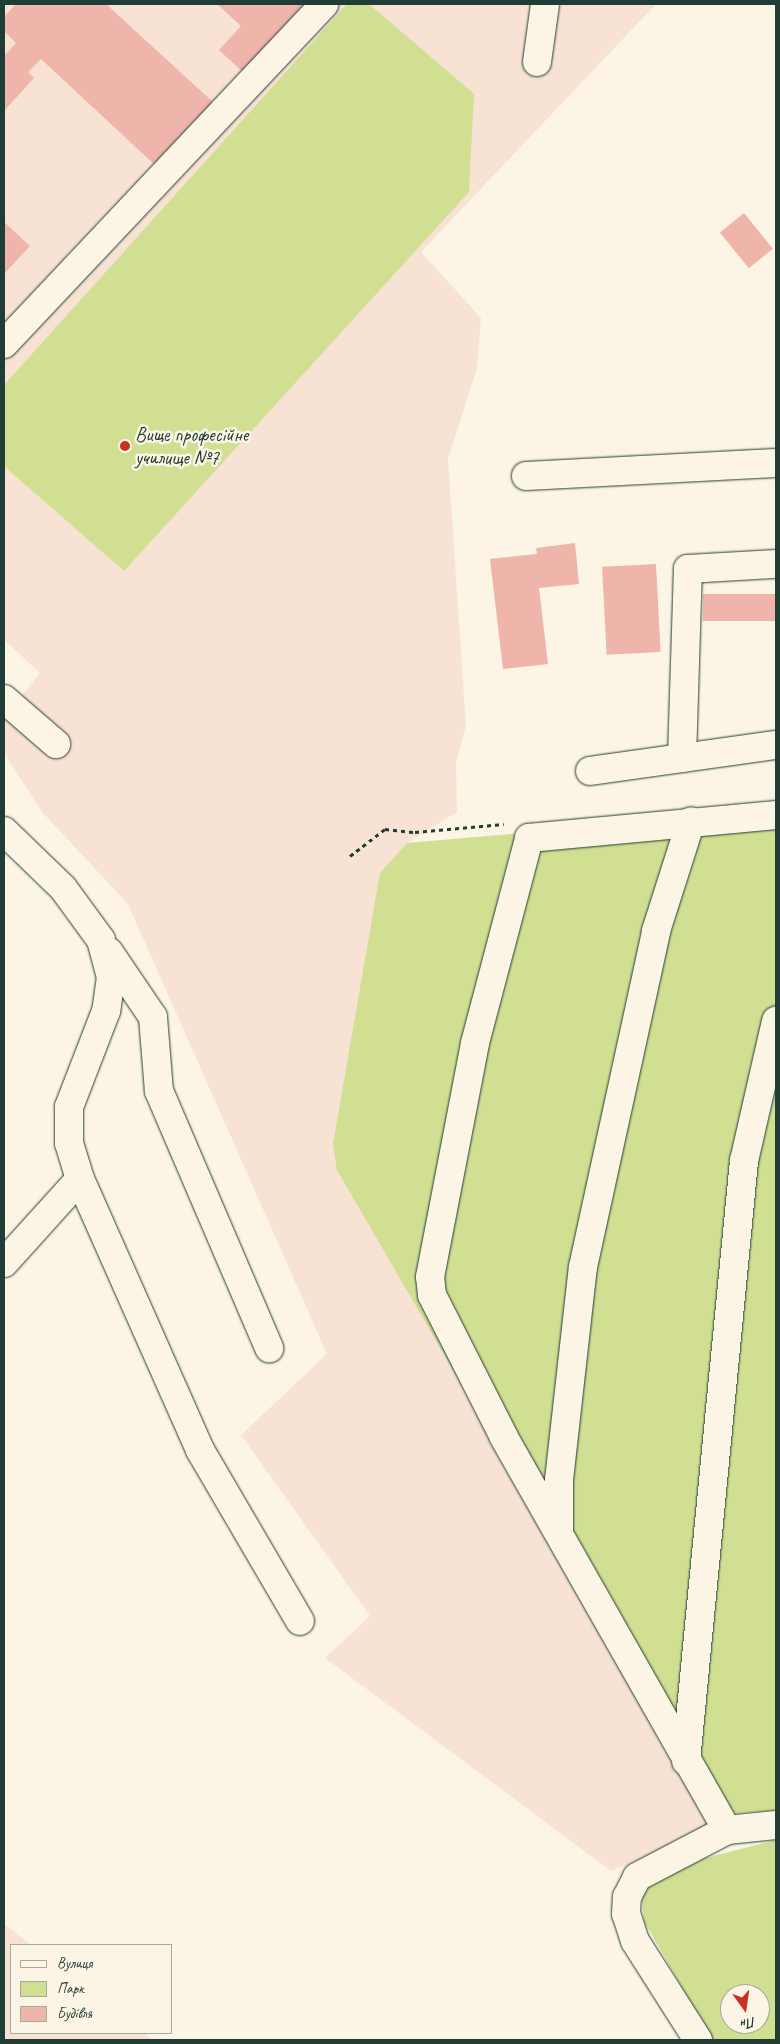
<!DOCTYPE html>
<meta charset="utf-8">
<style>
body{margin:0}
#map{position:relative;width:780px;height:2044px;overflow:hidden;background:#fcf5e5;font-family:Caveat,sans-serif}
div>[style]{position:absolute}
.built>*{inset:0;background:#f8e2d3}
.green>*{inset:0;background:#d0df92}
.building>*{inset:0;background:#efb4aa;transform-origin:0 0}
.path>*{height:3px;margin-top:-1.5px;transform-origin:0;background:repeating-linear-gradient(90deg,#1f3d34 0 4px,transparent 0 8px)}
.roads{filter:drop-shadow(0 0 1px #1f3d34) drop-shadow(0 0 1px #1f3d34)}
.minor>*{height:28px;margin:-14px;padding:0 14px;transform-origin:14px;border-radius:14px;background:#fcf5e5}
.dots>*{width:14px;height:14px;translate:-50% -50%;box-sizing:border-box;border:2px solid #fcf5e5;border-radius:50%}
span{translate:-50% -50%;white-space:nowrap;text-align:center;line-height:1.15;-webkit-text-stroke:5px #fcf5e5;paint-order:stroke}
.poi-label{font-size:20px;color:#1f3d34}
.left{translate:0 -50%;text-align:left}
.frame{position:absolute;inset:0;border:5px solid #1f3d34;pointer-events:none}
.legend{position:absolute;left:10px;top:1944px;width:162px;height:90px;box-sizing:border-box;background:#fcf5e5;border:1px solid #a4ab9e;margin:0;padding:6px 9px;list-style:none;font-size:15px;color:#1f3d34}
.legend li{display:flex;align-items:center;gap:10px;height:25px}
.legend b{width:25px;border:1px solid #a4ab9e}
.north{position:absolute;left:720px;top:1984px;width:50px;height:50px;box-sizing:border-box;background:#fcf5e5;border:1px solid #a4ab9e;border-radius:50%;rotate:166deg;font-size:14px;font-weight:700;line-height:20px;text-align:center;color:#1f3d34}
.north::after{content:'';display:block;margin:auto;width:18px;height:22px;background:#c8321e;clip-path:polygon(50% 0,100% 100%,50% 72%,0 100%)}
</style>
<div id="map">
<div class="built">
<div style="clip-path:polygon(4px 4px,656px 4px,421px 252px,481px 318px,477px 368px,448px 459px,466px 726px,456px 763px,457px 812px,407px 843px,380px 874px,711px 1815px,709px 1830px,611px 1871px,325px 1658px,370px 1616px,241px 1435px,327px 1354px,128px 904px,42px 812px,4px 753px,4px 718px,40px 673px,4px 640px)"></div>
<div style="clip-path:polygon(4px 1924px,31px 1945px,11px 1945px,11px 2033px,143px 2033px,153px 2040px,4px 2040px)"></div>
</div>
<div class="green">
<div style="clip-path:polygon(347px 4px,369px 4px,474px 94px,469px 192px,124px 571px,4px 466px,4px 385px)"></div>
<div style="clip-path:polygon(776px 811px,776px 1810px,711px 1815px,337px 1170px,333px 1144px,380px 873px,407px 843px)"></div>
<div style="clip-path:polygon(evenodd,776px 1840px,776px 2040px,712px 2040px,644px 1921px,641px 1889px,698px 1860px,776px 1840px,730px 1994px,760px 1994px,760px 2024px,730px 2024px,730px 1994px)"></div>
</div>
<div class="building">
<div style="clip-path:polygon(16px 4px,106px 4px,214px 103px,156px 166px,41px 59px,28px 72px,34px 78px,4px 111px,4px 56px,16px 43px,4px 31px,4px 17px)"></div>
<div style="clip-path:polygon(217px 4px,308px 4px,244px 73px,219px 50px,241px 26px)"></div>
<div style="left:744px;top:213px;width:46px;height:31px;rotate:51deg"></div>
<div style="clip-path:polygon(4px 222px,30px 246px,4px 274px)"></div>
<div style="clip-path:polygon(575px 543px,579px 584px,539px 588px,548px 664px,503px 669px,490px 559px,537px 554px,536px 548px)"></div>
<div style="left:656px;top:564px;width:88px;height:54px;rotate:87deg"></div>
<div style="left:776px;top:594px;width:27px;height:73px;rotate:90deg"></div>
</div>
<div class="path">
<div style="left:350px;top:856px;width:44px;rotate:-37.6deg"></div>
<div style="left:385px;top:829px;width:30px;rotate:6deg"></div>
<div style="left:415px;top:832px;width:89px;rotate:-5.1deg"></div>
</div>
<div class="roads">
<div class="minor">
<div style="left:537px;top:62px;width:59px;rotate:-82.1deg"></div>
<div style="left:4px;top:344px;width:467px;rotate:-46.7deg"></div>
<div style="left:526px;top:476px;width:250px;rotate:-3deg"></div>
<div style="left:4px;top:699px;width:69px;rotate:40.9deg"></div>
<div style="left:682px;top:758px;width:189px;rotate:-88.2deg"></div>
<div style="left:688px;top:569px;width:88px;rotate:-3.3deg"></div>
<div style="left:590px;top:771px;width:188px;rotate:-8deg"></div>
<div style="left:4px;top:831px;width:82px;rotate:44deg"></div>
<div style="left:63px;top:888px;width:64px;rotate:53.8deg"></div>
<div style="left:101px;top:940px;width:38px;rotate:75deg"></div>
<div style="left:111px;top:977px;width:34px;rotate:98deg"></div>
<div style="left:106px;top:1011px;width:103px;rotate:111.1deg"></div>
<div style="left:69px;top:1107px;width:36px;rotate:90deg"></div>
<div style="left:69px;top:1143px;width:38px;rotate:73deg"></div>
<div style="left:80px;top:1179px;width:296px;rotate:66.1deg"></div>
<div style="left:200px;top:1450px;width:198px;rotate:59.7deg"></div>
<div style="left:109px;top:952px;width:78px;rotate:55.9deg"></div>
<div style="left:153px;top:1017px;width:74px;rotate:85.4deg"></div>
<div style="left:159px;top:1091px;width:280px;rotate:66.8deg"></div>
<div style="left:4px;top:1263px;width:113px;rotate:-47.9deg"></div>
<div style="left:559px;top:1532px;width:52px;rotate:-90deg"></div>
<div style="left:559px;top:1480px;width:214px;rotate:-83.6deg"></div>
<div style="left:583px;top:1267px;width:344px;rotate:-77.7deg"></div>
<div style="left:656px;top:931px;width:115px;rotate:-72.3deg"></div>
<div style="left:686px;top:1761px;width:603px;rotate:-84.48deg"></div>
<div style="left:744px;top:1161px;width:144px;rotate:-77.1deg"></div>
<div style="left:727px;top:1830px;width:452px;rotate:-119.6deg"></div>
<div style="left:504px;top:1437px;width:159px;rotate:-116.9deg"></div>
<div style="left:432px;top:1295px;width:18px;rotate:-96deg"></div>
<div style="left:430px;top:1277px;width:238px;rotate:-79.1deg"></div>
<div style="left:475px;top:1043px;width:212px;rotate:-75.2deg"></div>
<div style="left:529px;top:838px;width:248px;rotate:-5.3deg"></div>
<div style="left:698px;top:2040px;width:117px;rotate:-122.5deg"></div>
<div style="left:635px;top:1941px;width:28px;rotate:-108deg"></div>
<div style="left:626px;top:1914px;width:17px;rotate:-87deg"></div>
<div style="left:627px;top:1897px;width:22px;rotate:-63deg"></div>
<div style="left:637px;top:1877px;width:102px;rotate:-27.6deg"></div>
<div style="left:727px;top:1830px;width:49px;rotate:-5.8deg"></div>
</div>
</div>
<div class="dots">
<div style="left:125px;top:446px;background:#c8321e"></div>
</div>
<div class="poi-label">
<span class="left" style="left:135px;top:446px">Вище професійне<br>училище №7</span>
</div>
<div class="frame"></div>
<ul class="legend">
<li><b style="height:6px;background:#fcf5e5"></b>Вулиця</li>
<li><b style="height:14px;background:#d0df92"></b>Парк</li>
<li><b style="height:14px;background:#efb4aa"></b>Будівля</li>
</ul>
<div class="north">Пн</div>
</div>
